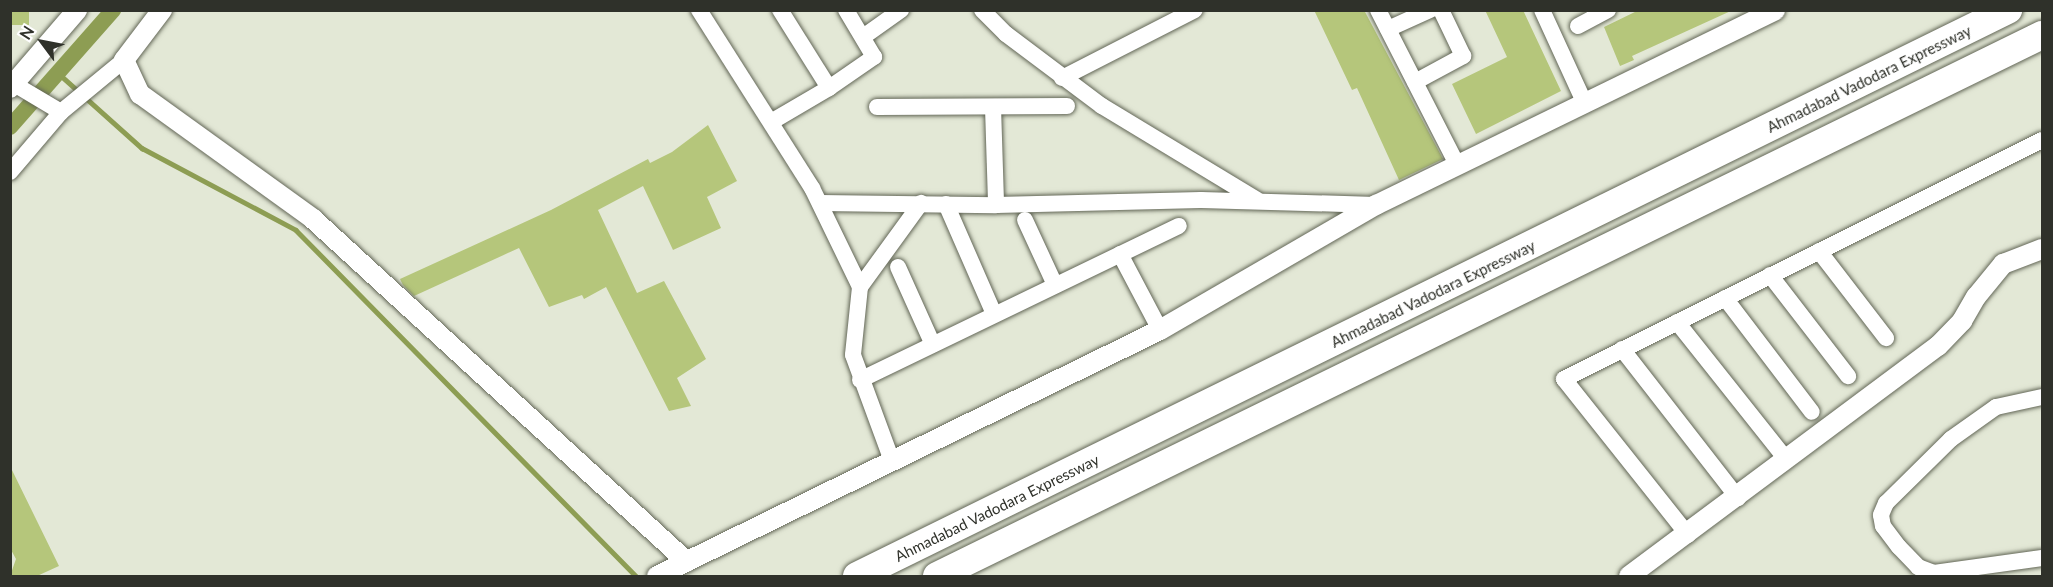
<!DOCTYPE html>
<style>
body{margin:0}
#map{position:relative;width:2053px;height:587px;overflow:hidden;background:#e3e8d6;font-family:Lato,sans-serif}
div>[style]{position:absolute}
.stream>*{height:4.5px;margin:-2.25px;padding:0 2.25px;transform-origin:2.25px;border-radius:2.25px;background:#8d9d53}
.canal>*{height:16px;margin:-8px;padding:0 8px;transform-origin:8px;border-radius:8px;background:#8d9d53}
.building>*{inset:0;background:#b5c67b;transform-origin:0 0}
.roads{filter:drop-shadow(0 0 2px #626656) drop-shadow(0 0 2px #626656)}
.minor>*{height:16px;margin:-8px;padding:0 8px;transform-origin:8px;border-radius:8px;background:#fff}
.tertiary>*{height:20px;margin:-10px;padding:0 10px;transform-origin:10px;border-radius:10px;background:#fff}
.motorway>*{height:28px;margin:-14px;padding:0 14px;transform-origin:14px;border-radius:14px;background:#fff}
span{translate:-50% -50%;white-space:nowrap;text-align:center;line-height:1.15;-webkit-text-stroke:4.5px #fff;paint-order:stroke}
.street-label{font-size:15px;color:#2f312a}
.frame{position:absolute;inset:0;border:12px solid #2f312a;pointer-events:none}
.north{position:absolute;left:12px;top:12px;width:60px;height:60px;-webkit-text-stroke:4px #fff;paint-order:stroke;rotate:302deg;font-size:16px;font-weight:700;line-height:24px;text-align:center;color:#2f312a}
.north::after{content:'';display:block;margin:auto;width:21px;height:27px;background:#2f312a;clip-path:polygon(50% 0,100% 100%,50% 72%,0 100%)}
</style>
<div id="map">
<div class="stream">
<div style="left:58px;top:73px;width:113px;rotate:41.8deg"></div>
<div style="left:142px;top:148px;width:174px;rotate:28deg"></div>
<div style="left:296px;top:230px;width:485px;rotate:45.5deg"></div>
</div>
<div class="canal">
<div style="left:10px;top:127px;width:156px;rotate:-48.6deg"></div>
</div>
<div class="building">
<div style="left:10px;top:10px;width:19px;height:15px"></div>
<div style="clip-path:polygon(1314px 10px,1364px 10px,1443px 159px,1399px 180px,1357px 88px,1352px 90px)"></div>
<div style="clip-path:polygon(1485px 10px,1523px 10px,1561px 91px,1476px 134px,1452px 84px,1507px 57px)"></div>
<div style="clip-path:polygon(1639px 10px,1733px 10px,1632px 56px,1634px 60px,1620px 66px,1604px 27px)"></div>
<div style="clip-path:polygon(708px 125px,737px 181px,707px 197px,721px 228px,673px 250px,643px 186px,598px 210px,637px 293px,664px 281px,706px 359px,677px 378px,691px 406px,669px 411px,606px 287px,584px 299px,582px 295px,549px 307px,519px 248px,414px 296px,403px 285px,400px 279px,551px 210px,648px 159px,650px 163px,672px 152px)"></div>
<div style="clip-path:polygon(10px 466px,59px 566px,37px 576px,10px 576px,16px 559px,10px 548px)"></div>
</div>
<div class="roads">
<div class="minor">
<div style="left:699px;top:10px;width:211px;rotate:57.6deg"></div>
<div style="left:812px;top:188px;width:110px;rotate:64.1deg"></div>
<div style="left:860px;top:287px;width:68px;rotate:95.9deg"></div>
<div style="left:853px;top:355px;width:113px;rotate:69.8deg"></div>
<div style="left:982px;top:10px;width:34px;rotate:45deg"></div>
<div style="left:1006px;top:34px;width:120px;rotate:36.9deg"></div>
<div style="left:1102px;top:106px;width:181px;rotate:31.2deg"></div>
<div style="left:1378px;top:10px;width:175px;rotate:62.9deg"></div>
<div style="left:1542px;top:10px;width:103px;rotate:65.4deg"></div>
<div style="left:1578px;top:26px;width:34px;rotate:-28deg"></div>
<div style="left:1388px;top:29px;width:46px;rotate:-24.3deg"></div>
<div style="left:863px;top:37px;width:47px;rotate:-35.4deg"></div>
<div style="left:1062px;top:78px;width:149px;rotate:-27.1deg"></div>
<div style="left:1415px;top:82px;width:55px;rotate:-28.4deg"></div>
<div style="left:1463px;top:56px;width:51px;rotate:-115.6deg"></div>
<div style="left:14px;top:84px;width:55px;rotate:30.8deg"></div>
<div style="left:829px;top:88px;width:55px;rotate:-34.6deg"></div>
<div style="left:874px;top:57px;width:55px;rotate:-120.8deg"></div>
<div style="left:877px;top:107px;width:190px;rotate:-0.3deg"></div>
<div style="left:993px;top:107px;width:98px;rotate:88.2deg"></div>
<div style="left:771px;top:122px;width:67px;rotate:-30.4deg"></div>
<div style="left:829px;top:88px;width:92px;rotate:-122.1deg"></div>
<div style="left:10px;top:172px;width:79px;rotate:-49.6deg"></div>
<div style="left:61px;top:112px;width:82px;rotate:-39.5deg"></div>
<div style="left:820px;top:203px;width:176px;rotate:0.7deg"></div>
<div style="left:996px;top:205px;width:205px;rotate:-1.4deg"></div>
<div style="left:1201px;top:200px;width:175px;rotate:1.6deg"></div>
<div style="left:946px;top:204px;width:120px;rotate:66.4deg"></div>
<div style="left:1025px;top:220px;width:72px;rotate:65.2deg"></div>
<div style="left:1819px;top:251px;width:110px;rotate:52.4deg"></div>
<div style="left:1120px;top:254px;width:86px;rotate:62.2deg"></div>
<div style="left:898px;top:267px;width:85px;rotate:65.8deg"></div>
<div style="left:1770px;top:275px;width:128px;rotate:52.3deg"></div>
<div style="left:860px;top:287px;width:104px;rotate:-54deg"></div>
<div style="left:1725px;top:298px;width:143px;rotate:52.7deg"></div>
<div style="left:1677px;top:322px;width:175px;rotate:51.5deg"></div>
<div style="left:1622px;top:349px;width:189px;rotate:52.1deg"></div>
<div style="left:860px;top:380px;width:354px;rotate:-25.8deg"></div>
<div style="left:2042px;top:397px;width:47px;rotate:167.7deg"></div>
<div style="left:1996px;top:407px;width:55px;rotate:144.6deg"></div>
<div style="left:1951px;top:439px;width:91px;rotate:135.4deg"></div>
<div style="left:1886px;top:503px;width:13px;rotate:113deg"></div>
<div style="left:1881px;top:515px;width:11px;rotate:80deg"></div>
<div style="left:1883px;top:526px;width:26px;rotate:53deg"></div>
<div style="left:1899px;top:547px;width:28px;rotate:46deg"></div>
<div style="left:1918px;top:567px;width:17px;rotate:21deg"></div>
<div style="left:1934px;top:573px;width:109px;rotate:-7.9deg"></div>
<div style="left:1688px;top:535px;width:199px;rotate:-128.5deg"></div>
<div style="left:1564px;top:379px;width:534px;rotate:-26.57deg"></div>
</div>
<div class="tertiary">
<div style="left:162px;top:10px;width:63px;rotate:127.2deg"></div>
<div style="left:124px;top:60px;width:38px;rotate:65deg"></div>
<div style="left:140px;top:94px;width:213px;rotate:35.8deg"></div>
<div style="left:313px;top:219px;width:507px;rotate:42.52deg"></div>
<div style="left:10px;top:88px;width:103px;rotate:-49.3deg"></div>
<div style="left:657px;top:576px;width:560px;rotate:-26.06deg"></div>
<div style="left:1160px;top:330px;width:250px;rotate:-30.1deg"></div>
<div style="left:1376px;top:205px;width:444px;rotate:-26deg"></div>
<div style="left:1629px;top:576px;width:385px;rotate:-36.7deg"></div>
<div style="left:1938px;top:346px;width:35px;rotate:-46deg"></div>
<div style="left:1962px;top:321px;width:28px;rotate:-60deg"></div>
<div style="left:1976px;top:297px;width:43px;rotate:-50.7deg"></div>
<div style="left:2003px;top:264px;width:42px;rotate:-21deg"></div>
</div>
<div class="motorway">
<div style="left:857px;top:576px;width:1283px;rotate:-26.19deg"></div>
<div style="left:937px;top:576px;width:1230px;rotate:-26.09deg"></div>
</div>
</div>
<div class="street-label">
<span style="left:1869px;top:79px;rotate:-26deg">Ahmadabad Vadodara Expressway</span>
<span style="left:1433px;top:294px;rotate:-26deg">Ahmadabad Vadodara Expressway</span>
<span style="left:997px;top:508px;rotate:-26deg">Ahmadabad Vadodara Expressway</span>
</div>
<div class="frame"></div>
<div class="north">N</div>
</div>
